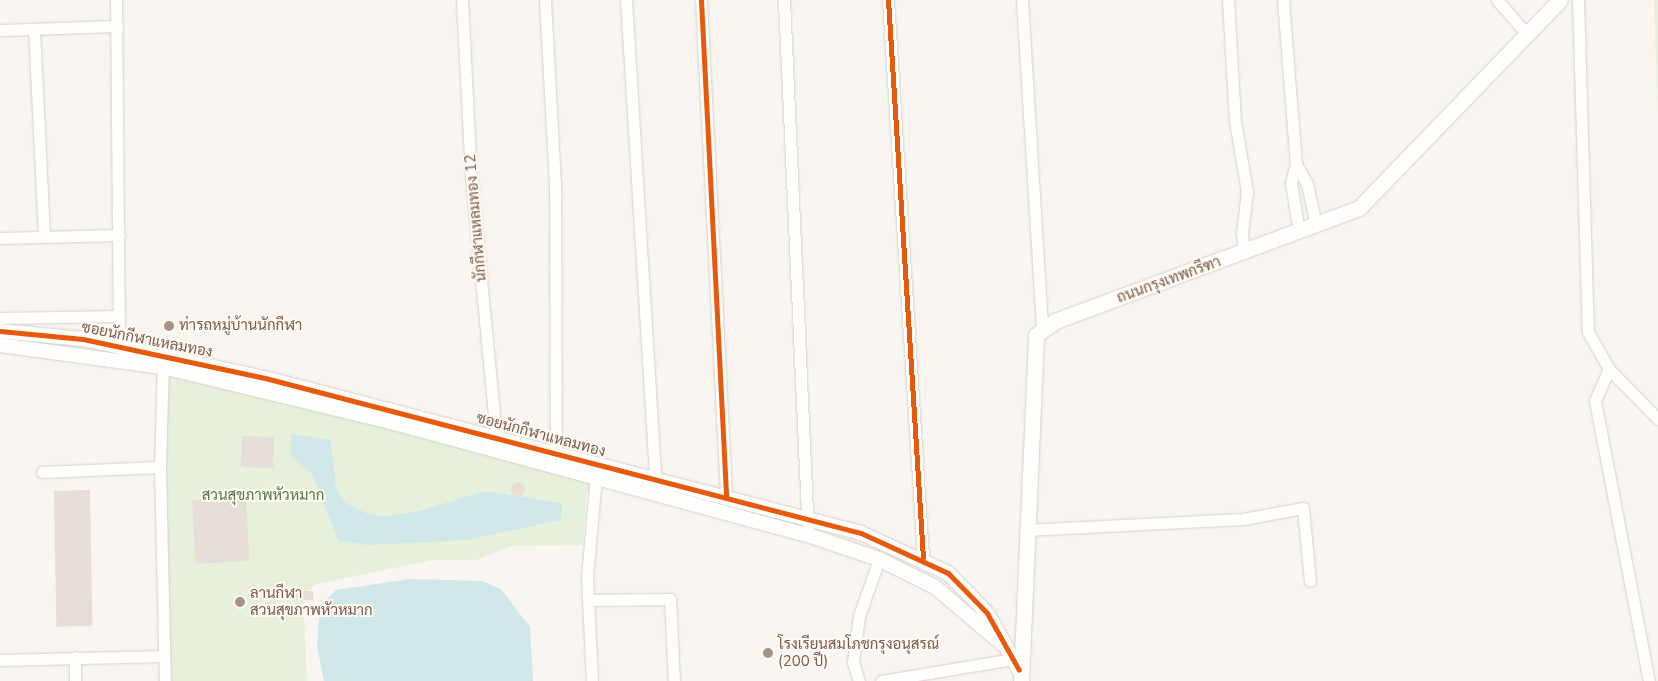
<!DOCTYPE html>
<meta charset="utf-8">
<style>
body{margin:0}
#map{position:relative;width:1658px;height:681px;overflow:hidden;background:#f9f5f0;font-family:"Nunito Sans",Sarabun,sans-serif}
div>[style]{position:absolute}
.green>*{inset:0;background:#e7f0db}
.water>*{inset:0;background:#d0e8ea}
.building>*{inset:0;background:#e6ded7;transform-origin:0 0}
.round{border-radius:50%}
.roads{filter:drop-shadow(0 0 1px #d7d1cb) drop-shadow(0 0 1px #d7d1cb)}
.minor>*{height:11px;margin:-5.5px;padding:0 5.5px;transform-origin:5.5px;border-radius:5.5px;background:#fefefd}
.tertiary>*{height:14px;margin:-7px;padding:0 7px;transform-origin:7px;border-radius:7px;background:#fefefd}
.secondary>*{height:15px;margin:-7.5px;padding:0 7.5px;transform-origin:7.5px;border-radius:7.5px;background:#fefefd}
.cycleway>*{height:5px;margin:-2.5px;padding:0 2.5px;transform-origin:2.5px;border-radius:2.5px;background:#e8590c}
.dots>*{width:14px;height:14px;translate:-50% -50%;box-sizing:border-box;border:2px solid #fffaf3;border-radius:50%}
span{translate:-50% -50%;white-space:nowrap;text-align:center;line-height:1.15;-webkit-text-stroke:4px #fffaf3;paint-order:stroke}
.street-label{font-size:15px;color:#7a5c4d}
.poi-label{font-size:15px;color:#7a5c4d}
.left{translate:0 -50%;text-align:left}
.park-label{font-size:15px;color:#537a41}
</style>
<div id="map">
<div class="green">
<div style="clip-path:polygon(1654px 0,1658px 0,1658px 108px)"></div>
<div style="clip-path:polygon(163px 367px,596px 477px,586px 496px,583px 545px,511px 546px,476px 560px,433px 560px,317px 584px,303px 594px,307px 681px,166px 681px)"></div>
</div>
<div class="water">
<div style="clip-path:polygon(291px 434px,331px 440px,336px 489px,344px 502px,366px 513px,382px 517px,420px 511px,485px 491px,562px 503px,561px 520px,466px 540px,367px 545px,338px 540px,312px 474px,291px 455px)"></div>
<div style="clip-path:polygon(410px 579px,481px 581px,501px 589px,530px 627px,533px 681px,324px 681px,317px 646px,320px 606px,336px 590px)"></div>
</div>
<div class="building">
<div style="left:242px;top:436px;width:32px;height:31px;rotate:2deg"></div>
<div class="round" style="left:511px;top:482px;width:14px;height:14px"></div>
<div style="left:90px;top:490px;width:136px;height:36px;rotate:89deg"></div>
<div style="left:246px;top:497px;width:64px;height:54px;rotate:87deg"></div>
<div style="left:313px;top:591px;width:9px;height:30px;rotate:90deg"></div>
</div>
<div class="roads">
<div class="minor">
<div style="left:116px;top:0;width:345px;rotate:89.5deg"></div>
<div style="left:462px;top:0;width:175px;rotate:87.1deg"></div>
<div style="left:471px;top:175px;width:262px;rotate:84.5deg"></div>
<div style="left:545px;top:0;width:183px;rotate:86.9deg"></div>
<div style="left:555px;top:183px;width:272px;rotate:89.8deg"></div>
<div style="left:626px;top:0;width:478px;rotate:86.5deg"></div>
<div style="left:701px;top:0;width:498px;rotate:87.1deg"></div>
<div style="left:784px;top:0;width:536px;rotate:87.43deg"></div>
<div style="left:888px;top:0;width:559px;rotate:86.41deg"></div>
<div style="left:1022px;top:0;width:329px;rotate:86.5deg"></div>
<div style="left:1228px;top:0;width:121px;rotate:86.7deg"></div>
<div style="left:1235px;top:121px;width:71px;rotate:80.3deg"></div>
<div style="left:1247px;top:191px;width:42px;rotate:96.8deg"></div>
<div style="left:1242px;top:233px;width:20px;rotate:84deg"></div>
<div style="left:1283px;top:0;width:165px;rotate:85.5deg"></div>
<div style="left:1296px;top:164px;width:20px;rotate:105deg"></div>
<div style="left:1291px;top:183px;width:50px;rotate:80.7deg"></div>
<div style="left:1497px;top:0;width:45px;rotate:48.6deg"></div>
<div style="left:1578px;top:0;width:332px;rotate:88.3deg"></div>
<div style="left:1588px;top:332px;width:43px;rotate:60.4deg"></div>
<div style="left:1609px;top:369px;width:70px;rotate:45.6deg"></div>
<div style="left:0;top:30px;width:117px;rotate:-2deg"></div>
<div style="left:34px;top:30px;width:206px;rotate:87.2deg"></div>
<div style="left:1296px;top:164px;width:23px;rotate:61deg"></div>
<div style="left:1307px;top:184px;width:42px;rotate:77.6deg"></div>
<div style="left:0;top:238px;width:119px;rotate:-1.4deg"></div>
<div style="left:0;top:318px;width:117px;rotate:-1deg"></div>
<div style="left:163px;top:361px;width:106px;rotate:91.6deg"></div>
<div style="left:160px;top:467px;width:214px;rotate:88.7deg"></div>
<div style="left:1609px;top:369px;width:35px;rotate:114deg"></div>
<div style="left:1595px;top:401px;width:285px;rotate:79.1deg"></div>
<div style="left:42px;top:472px;width:118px;rotate:-2.4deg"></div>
<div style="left:1025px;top:530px;width:218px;rotate:-2.9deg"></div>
<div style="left:1243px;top:519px;width:61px;rotate:-10.4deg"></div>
<div style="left:1303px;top:508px;width:73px;rotate:84.5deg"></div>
<div style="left:589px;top:600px;width:81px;rotate:-0.7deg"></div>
<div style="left:670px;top:599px;width:82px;rotate:87.2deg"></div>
<div style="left:75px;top:657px;width:24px;rotate:90deg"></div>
<div style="left:0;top:660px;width:164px;rotate:-1.4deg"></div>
<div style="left:592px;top:681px;width:104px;rotate:-92.8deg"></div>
<div style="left:587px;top:577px;width:100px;rotate:-84.9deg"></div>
<div style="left:859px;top:681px;width:20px;rotate:-108deg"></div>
<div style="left:853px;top:662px;width:46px;rotate:-82.6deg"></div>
<div style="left:859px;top:616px;width:60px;rotate:-70.7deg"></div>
<div style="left:881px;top:681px;width:134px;rotate:-9.5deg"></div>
</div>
<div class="tertiary">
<div style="left:0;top:331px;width:83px;rotate:5.5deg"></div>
<div style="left:83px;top:339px;width:186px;rotate:12.1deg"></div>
<div style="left:265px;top:378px;width:616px;rotate:14.58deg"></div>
<div style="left:861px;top:533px;width:96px;rotate:24.7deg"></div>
<div style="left:948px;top:573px;width:56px;rotate:45.7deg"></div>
<div style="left:987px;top:613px;width:65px;rotate:60.7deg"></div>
<div style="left:0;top:345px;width:164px;rotate:7.7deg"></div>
<div style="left:163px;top:367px;width:235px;rotate:13.6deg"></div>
<div style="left:391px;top:422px;width:432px;rotate:15.2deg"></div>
<div style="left:808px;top:535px;width:75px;rotate:18.7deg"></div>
<div style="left:879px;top:559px;width:63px;rotate:26.6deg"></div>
<div style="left:935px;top:587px;width:87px;rotate:40.3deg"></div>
</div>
<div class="secondary">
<div style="left:1021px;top:681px;width:346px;rotate:-87.5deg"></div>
<div style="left:1036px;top:335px;width:24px;rotate:-36deg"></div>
<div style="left:1055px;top:321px;width:324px;rotate:-20.4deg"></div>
<div style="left:1359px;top:208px;width:289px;rotate:-46deg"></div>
</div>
</div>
<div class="cycleway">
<div style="left:701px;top:0;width:498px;rotate:87.1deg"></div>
<div style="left:888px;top:0;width:559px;rotate:86.41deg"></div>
<div style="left:0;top:331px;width:83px;rotate:5.5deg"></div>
<div style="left:83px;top:339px;width:186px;rotate:12.1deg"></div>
<div style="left:265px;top:378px;width:616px;rotate:14.58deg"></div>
<div style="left:861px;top:533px;width:96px;rotate:24.7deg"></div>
<div style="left:948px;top:573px;width:56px;rotate:45.7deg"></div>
<div style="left:987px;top:613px;width:65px;rotate:60.7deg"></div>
</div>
<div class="dots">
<div style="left:169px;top:326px;background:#a69286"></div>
<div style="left:240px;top:602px;background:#a69286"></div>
<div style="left:768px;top:653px;background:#a69286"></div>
</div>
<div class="street-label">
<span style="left:476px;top:218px;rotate:-95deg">นักกีฬาแหลมทอง 12</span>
<span style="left:1169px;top:280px;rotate:-20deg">ถนนกรุงเทพกรีฑา</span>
<span style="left:147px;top:340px;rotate:11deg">ซอยนักกีฬาแหลมทอง</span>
<span style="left:541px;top:435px;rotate:15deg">ซอยนักกีฬาแหลมทอง</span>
</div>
<div class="poi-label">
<span class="left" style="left:179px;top:326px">ท่ารถหมู่บ้านนักกีฬา</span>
<span class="left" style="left:250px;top:602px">ลานกีฬา<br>สวนสุขภาพหัวหมาก</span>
<span class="left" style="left:778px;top:653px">โรงเรียนสมโภชกรุงอนุสรณ์<br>(200 ปี)</span>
</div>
<div class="park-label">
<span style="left:263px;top:496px">สวนสุขภาพหัวหมาก</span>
</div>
</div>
